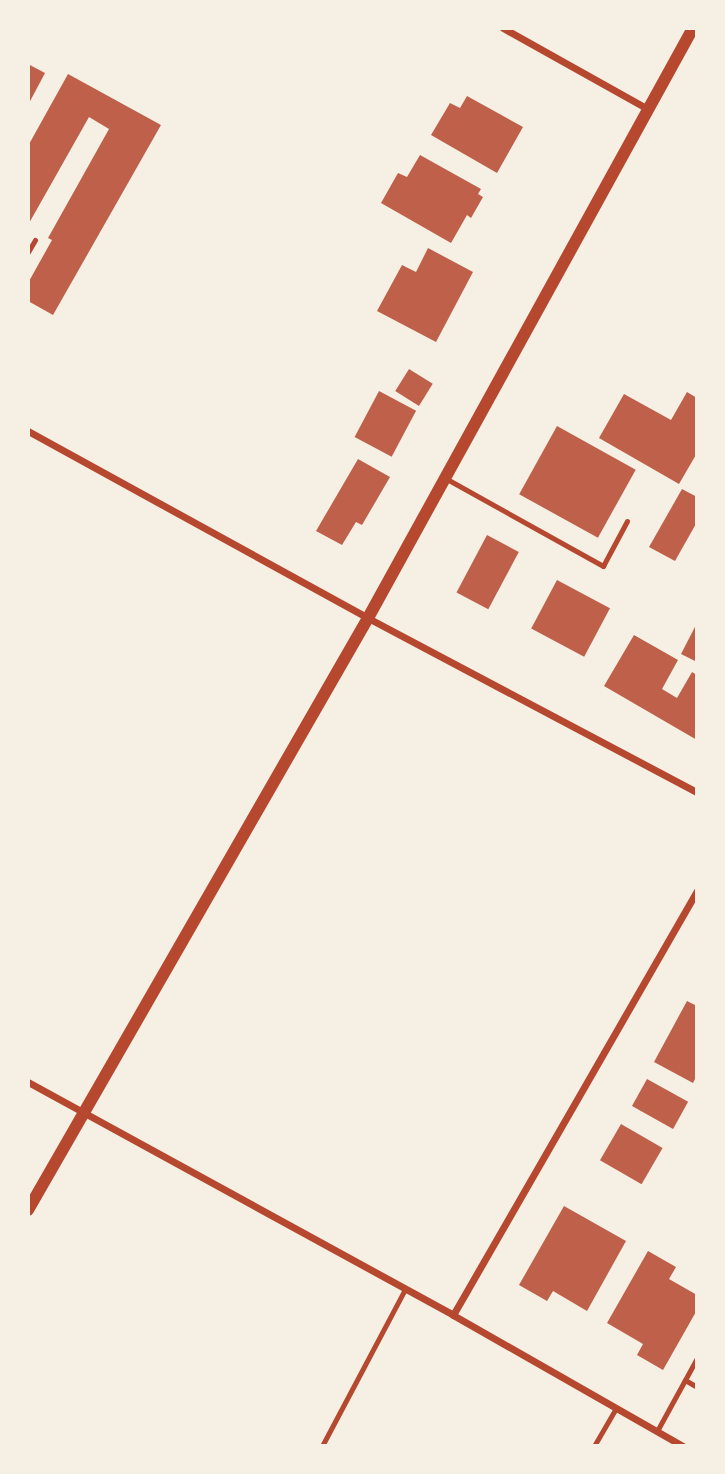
<!DOCTYPE html>
<style>
body{margin:0}
#map{position:relative;width:725px;height:1474px;overflow:hidden;background:#f6efe4;font-family:Roboto,sans-serif}
div>[style]{position:absolute}
.building>*{inset:0;background:#bf614a;transform-origin:0 0}
.service>*{height:5px;margin:-2.5px;padding:0 2.5px;transform-origin:2.5px;border-radius:2.5px;background:#b5482f}
.minor>*{height:7px;margin:-3.5px;padding:0 3.5px;transform-origin:3.5px;border-radius:3.5px;background:#b5482f}
.tertiary>*{height:12px;margin:-6px;padding:0 6px;transform-origin:6px;border-radius:6px;background:#b5482f}
span{translate:-50% -50%;white-space:nowrap;text-align:center;line-height:1.15;-webkit-text-stroke:7px #f6efe4;paint-order:stroke}
.frame{position:absolute;inset:0;border:30px solid #f6efe4;pointer-events:none}
</style>
<div id="map">
<div class="building">
<div style="clip-path:polygon(28px 64px,45px 73px,28px 105px)"></div>
<div style="clip-path:polygon(68px 74px,161px 125px,53px 315px,28px 301px,28px 283px,52px 240px,48px 238px,109px 129px,89px 117px,28px 225px,28px 146px)"></div>
<div style="clip-path:polygon(467px 96px,523px 127px,497px 173px,431px 135px,450px 103px,460px 108px)"></div>
<div style="clip-path:polygon(420px 155px,481px 189px,478px 194px,483px 197px,471px 218px,467px 215px,451px 243px,381px 203px,398px 173px,407px 177px)"></div>
<div style="clip-path:polygon(428px 248px,473px 272px,436px 342px,377px 311px,402px 265px,416px 272px)"></div>
<div style="left:409px;top:369px;width:28px;height:26px;rotate:32deg"></div>
<div style="left:379px;top:391px;width:42px;height:52px;rotate:28deg"></div>
<div style="clip-path:polygon(687px 392px,697px 398px,697px 453px,679px 484px,599px 438px,624px 394px,671px 420px)"></div>
<div style="left:557px;top:426px;width:90px;height:78px;rotate:29deg"></div>
<div style="clip-path:polygon(358px 459px,390px 477px,362px 525px,356px 522px,342px 545px,316px 531px)"></div>
<div style="clip-path:polygon(682px 489px,697px 497px,697px 522px,675px 561px,649px 547px)"></div>
<div style="left:487px;top:535px;width:36px;height:65px;rotate:28deg"></div>
<div style="left:557px;top:580px;width:60px;height:55px;rotate:28deg"></div>
<div style="clip-path:polygon(697px 623px,697px 662px,681px 654px)"></div>
<div style="clip-path:polygon(634px 635px,678px 660px,662px 689px,677px 698px,692px 672px,697px 675px,697px 740px,604px 686px)"></div>
<div style="clip-path:polygon(687px 1001px,697px 1006px,697px 1075px,693px 1083px,654px 1062px)"></div>
<div style="left:647px;top:1079px;width:47px;height:31px;rotate:29deg"></div>
<div style="left:621px;top:1124px;width:48px;height:42px;rotate:30deg"></div>
<div style="clip-path:polygon(564px 1206px,626px 1241px,587px 1311px,553px 1291px,547px 1301px,519px 1285px)"></div>
<div style="clip-path:polygon(648px 1251px,676px 1267px,669px 1279px,697px 1295px,697px 1310px,663px 1370px,637px 1355px,643px 1344px,607px 1323px)"></div>
</div>
<div class="service">
<div style="left:28px;top:252px;width:14px;rotate:-60deg"></div>
<div style="left:445px;top:478px;width:181px;rotate:29.1deg"></div>
<div style="left:603px;top:566px;width:51px;rotate:-61.9deg"></div>
<div style="left:685px;top:1380px;width:14px;rotate:30deg"></div>
<div style="left:657px;top:1431px;width:83px;rotate:-61.3deg"></div>
<div style="left:322px;top:1446px;width:178px;rotate:-62.1deg"></div>
<div style="left:594px;top:1446px;width:44px;rotate:-59.9deg"></div>
</div>
<div class="minor">
<div style="left:503px;top:28px;width:166px;rotate:29.2deg"></div>
<div style="left:28px;top:431px;width:388px;rotate:28.8deg"></div>
<div style="left:368px;top:618px;width:372px;rotate:27.9deg"></div>
<div style="left:28px;top:1082px;width:485px;rotate:28.7deg"></div>
<div style="left:453px;top:1315px;width:265px;rotate:29.7deg"></div>
<div style="left:453px;top:1315px;width:490px;rotate:-60.1deg"></div>
</div>
<div class="tertiary">
<div style="left:28px;top:1210px;width:683px;rotate:-60.13deg"></div>
<div style="left:368px;top:618px;width:674px;rotate:-61.15deg"></div>
</div>
<div class="frame"></div>
</div>
